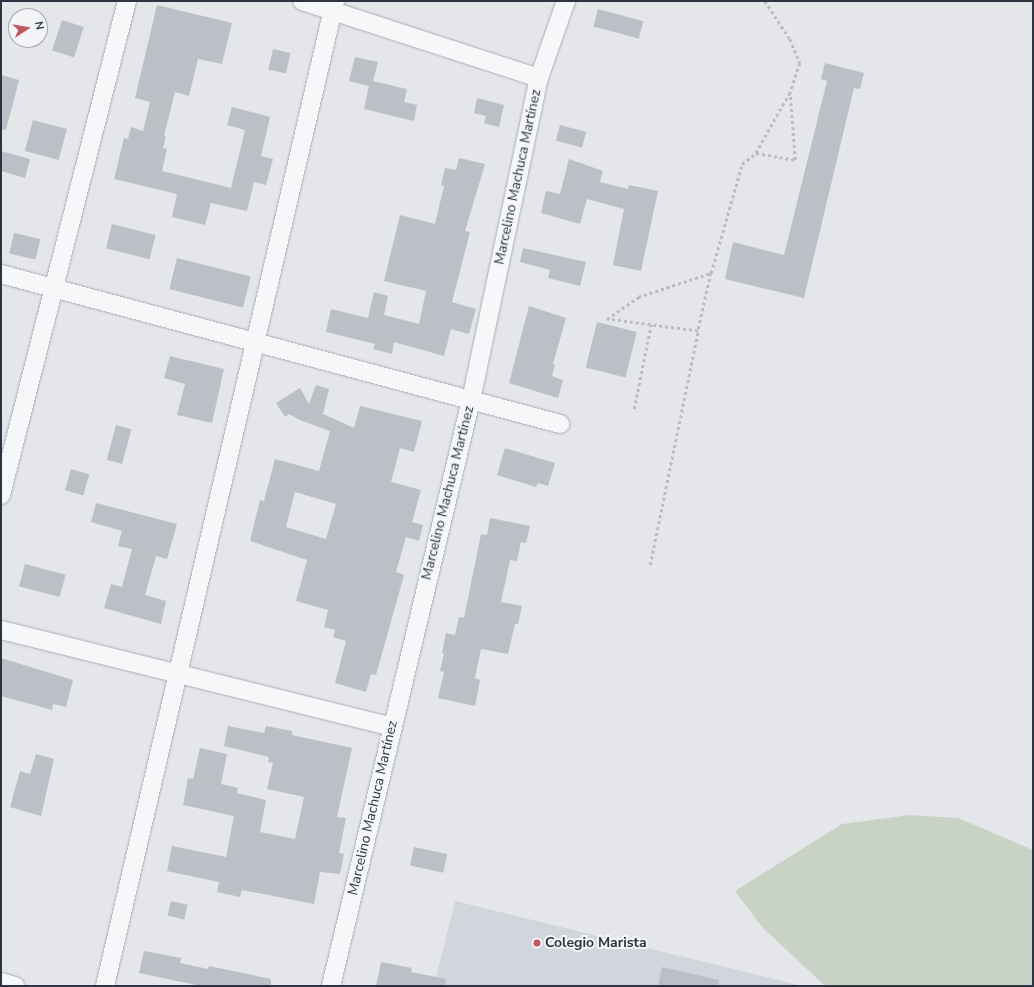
<!DOCTYPE html>
<meta charset="utf-8">
<style>
body{margin:0}
#map{position:relative;width:1034px;height:987px;overflow:hidden;background:#e4e6ea;font-family:"Nunito Sans",sans-serif}
div>[style]{position:absolute}
.built>*{inset:0;background:#d2d5dc}
.green>*{inset:0;background:#c8d3c6}
.building>*{inset:0;background:#bbbfc6;transform-origin:0 0}
.path>*{height:2.5px;margin-top:-1.25px;transform-origin:0;background:repeating-linear-gradient(90deg,#babcc2 0 3px,transparent 0 6px)}
.roads{filter:drop-shadow(0 0 1px #a9adb4) drop-shadow(0 0 1px #a9adb4)}
.street>*{height:18px;margin:-9px;padding:0 9px;transform-origin:9px;border-radius:9px;background:#f6f7f9}
.dots>*{width:11px;height:11px;translate:-50% -50%;box-sizing:border-box;border:2px solid #f3f5f7;border-radius:50%}
span{translate:-50% -50%;white-space:nowrap;text-align:center;line-height:1.15;-webkit-text-stroke:4px #f3f5f7;paint-order:stroke}
.street-label{font-size:14px;color:#2d3340}
.poi-label{font-size:14px;color:#2d3340;font-weight:700}
.left{translate:0 -50%;text-align:left}
.frame{position:absolute;inset:0;border:2px solid #2d3340;pointer-events:none}
.north{position:absolute;left:8px;top:8px;width:40px;height:40px;box-sizing:border-box;background:#f3f5f7;border:1px solid #a4a7ae;border-radius:50%;rotate:78deg;font-size:11px;font-weight:700;line-height:16px;text-align:center;color:#2d3340}
.north::after{content:'';display:block;margin:auto;width:14px;height:18px;background:#c05763;clip-path:polygon(50% 0,100% 100%,50% 72%,0 100%)}
</style>
<div id="map">
<div class="built">
<div style="clip-path:polygon(455px 901px,803px 986px,434px 986px)"></div>
</div>
<div class="green">
<div style="clip-path:polygon(910px 815px,958px 818px,1033px 850px,1033px 986px,829px 986px,823px 984px,762px 927px,735px 891px,842px 824px)"></div>
</div>
<div class="building">
<div style="clip-path:polygon(157px 5px,232px 23px,222px 64px,198px 59px,189px 96px,175px 92px,164px 136px,166px 136px,163px 148px,167px 149px,162px 171px,231px 188px,245px 130px,227px 125px,232px 107px,270px 117px,261px 156px,273px 159px,266px 185px,254px 182px,247px 211px,211px 203px,205px 225px,172px 217px,177px 194px,114px 179px,124px 138px,128px 139px,131px 127px,143px 131px,150px 102px,135px 98px)"></div>
<div style="left:598px;top:9px;width:47px;height:18px;rotate:15deg"></div>
<div style="left:62px;top:20px;width:23px;height:32px;rotate:18deg"></div>
<div style="left:273px;top:49px;width:18px;height:21px;rotate:13deg"></div>
<div style="clip-path:polygon(355px 57px,378px 62px,373px 81px,407px 89px,404px 102px,417px 105px,414px 121px,364px 109px,369px 86px,349px 81px)"></div>
<div style="clip-path:polygon(825px 63px,864px 73px,860px 89px,854px 88px,804px 298px,725px 279px,733px 242px,784px 255px,827px 81px,821px 79px)"></div>
<div style="clip-path:polygon(1px 75px,19px 80px,6px 130px,1px 129px)"></div>
<div style="clip-path:polygon(477px 98px,504px 105px,499px 127px,484px 123px,486px 116px,474px 113px)"></div>
<div style="left:33px;top:120px;width:35px;height:32px;rotate:15deg"></div>
<div style="left:560px;top:125px;width:27px;height:16px;rotate:15deg"></div>
<div style="clip-path:polygon(1px 151px,30px 159px,25px 178px,1px 171px)"></div>
<div style="clip-path:polygon(459px 158px,485px 164px,465px 231px,470px 232px,452px 302px,476px 309px,469px 334px,451px 329px,444px 356px,394px 342px,392px 354px,373px 349px,375px 344px,326px 332px,331px 309px,368px 318px,374px 292px,388px 296px,384px 315px,419px 324px,426px 291px,384px 281px,400px 215px,435px 224px,444px 186px,441px 185px,445px 168px,456px 170px)"></div>
<div style="clip-path:polygon(569px 159px,603px 171px,600px 182px,628px 189px,629px 185px,658px 191px,641px 271px,613px 265px,624px 209px,587px 199px,580px 224px,541px 213px,546px 191px,560px 194px)"></div>
<div style="left:112px;top:224px;width:45px;height:25px;rotate:14deg"></div>
<div style="left:14px;top:233px;width:27px;height:21px;rotate:13deg"></div>
<div style="clip-path:polygon(523px 248px,586px 262px,580px 286px,548px 278px,550px 270px,520px 262px)"></div>
<div style="left:177px;top:258px;width:76px;height:32px;rotate:14deg"></div>
<div style="clip-path:polygon(529px 306px,566px 318px,553px 364px,555px 365px,552px 376px,563px 380px,558px 398px,509px 383px)"></div>
<div style="left:597px;top:322px;width:41px;height:47px;rotate:14deg"></div>
<div style="clip-path:polygon(170px 356px,224px 369px,212px 423px,177px 415px,185px 384px,164px 378px)"></div>
<div style="clip-path:polygon(evenodd,316px 385px,329px 389px,323px 414px,354px 428px,360px 406px,422px 421px,414px 452px,400px 448px,391px 482px,421px 490px,412px 522px,423px 525px,419px 541px,406px 537px,396px 572px,404px 575px,376px 675px,371px 674px,366px 692px,335px 683px,346px 641px,333px 637px,335px 630px,324px 627px,328px 610px,296px 601px,307px 560px,250px 541px,260px 500px,264px 501px,275px 459px,319px 471px,330px 431px,300px 420px,289px 414px,285px 417px,276px 403px,300px 388px,309px 404px,316px 385px,295px 492px,336px 504px,326px 539px,286px 527px,295px 492px)"></div>
<div style="left:116px;top:425px;width:16px;height:36px;rotate:15deg"></div>
<div style="clip-path:polygon(505px 448px,555px 463px,548px 486px,538px 483px,536px 487px,497px 475px)"></div>
<div style="left:71px;top:469px;width:19px;height:22px;rotate:16deg"></div>
<div style="clip-path:polygon(96px 503px,177px 524px,167px 559px,156px 556px,145px 595px,166px 601px,161px 624px,104px 608px,111px 584px,122px 587px,132px 549px,118px 546px,122px 531px,91px 522px)"></div>
<div style="clip-path:polygon(490px 518px,530px 526px,526px 543px,521px 542px,517px 561px,510px 560px,501px 602px,522px 606px,518px 624px,515px 624px,508px 654px,481px 649px,475px 678px,480px 680px,475px 706px,438px 698px,444px 672px,440px 671px,444px 653px,442px 653px,446px 633px,455px 635px,459px 617px,464px 618px,481px 534px,487px 535px)"></div>
<div style="left:25px;top:564px;width:42px;height:23px;rotate:15deg"></div>
<div style="clip-path:polygon(1px 658px,73px 680px,66px 707px,53px 704px,52px 710px,1px 696px)"></div>
<div style="clip-path:polygon(228px 726px,264px 733px,266px 726px,292px 731px,292px 735px,352px 748px,337px 817px,346px 818px,339px 853px,344px 854px,340px 874px,320px 872px,314px 904px,242px 890px,240px 897px,217px 892px,219px 882px,167px 871px,172px 846px,226px 857px,234px 816px,183px 805px,188px 778px,193px 779px,200px 748px,227px 754px,221px 784px,238px 788px,237px 793px,266px 800px,260px 832px,295px 839px,304px 797px,267px 789px,273px 763px,268px 762px,269px 757px,224px 746px)"></div>
<div style="clip-path:polygon(36px 754px,54px 759px,41px 816px,10px 807px,20px 771px,30px 774px)"></div>
<div style="left:414px;top:847px;width:34px;height:19px;rotate:12deg"></div>
<div style="left:171px;top:901px;width:17px;height:15px;rotate:13deg"></div>
<div style="clip-path:polygon(144px 951px,181px 958px,180px 963px,208px 969px,209px 966px,271px 979px,271px 986px,201px 986px,139px 973px)"></div>
<div style="clip-path:polygon(381px 962px,412px 968px,411px 972px,446px 979px,445px 986px,376px 986px)"></div>
<div style="clip-path:polygon(662px 967px,719px 980px,718px 986px,658px 986px)"></div>
</div>
<div class="path">
<div style="left:765px;top:1px;width:45px;rotate:56.7deg"></div>
<div style="left:790px;top:39px;width:26px;rotate:67deg"></div>
<div style="left:800px;top:63px;width:32px;rotate:108deg"></div>
<div style="left:790px;top:93px;width:69px;rotate:119.5deg"></div>
<div style="left:756px;top:153px;width:40px;rotate:10deg"></div>
<div style="left:795px;top:160px;width:67px;rotate:-94.3deg"></div>
<div style="left:711px;top:273px;width:59px;rotate:102.6deg"></div>
<div style="left:698px;top:331px;width:92px;rotate:-172.5deg"></div>
<div style="left:607px;top:319px;width:38px;rotate:-35deg"></div>
<div style="left:638px;top:297px;width:77px;rotate:-18.2deg"></div>
<div style="left:711px;top:273px;width:113px;rotate:-74.1deg"></div>
<div style="left:742px;top:164px;width:18px;rotate:-38deg"></div>
<div style="left:634px;top:409px;width:86px;rotate:-78.6deg"></div>
<div style="left:650px;top:565px;width:239px;rotate:-78.4deg"></div>
</div>
<div class="roads">
<div class="street">
<div style="left:302px;top:1px;width:249px;rotate:18deg"></div>
<div style="left:1px;top:274px;width:579px;rotate:15.02deg"></div>
<div style="left:1px;top:495px;width:510px;rotate:-75.69deg"></div>
<div style="left:1px;top:630px;width:403px;rotate:13.9deg"></div>
<div style="left:1px;top:982px;width:15px;rotate:16deg"></div>
<div style="left:105px;top:986px;width:1011px;rotate:-76.86deg"></div>
<div style="left:331px;top:986px;width:602px;rotate:-76.56deg"></div>
<div style="left:471px;top:400px;width:329px;rotate:-78.1deg"></div>
<div style="left:539px;top:78px;width:82px;rotate:-70.7deg"></div>
</div>
</div>
<div class="dots">
<div style="left:537px;top:943px;background:#c05763"></div>
</div>
<div class="street-label">
<span style="left:518px;top:177px;rotate:-78deg">Marcelino Machuca Martínez</span>
<span style="left:448px;top:493px;rotate:-76deg">Marcelino Machuca Martínez</span>
<span style="left:373px;top:808px;rotate:-77deg">Marcelino Machuca Martínez</span>
</div>
<div class="poi-label">
<span class="left" style="left:545px;top:943px">Colegio Marista</span>
</div>
<div class="frame"></div>
<div class="north">N</div>
</div>
